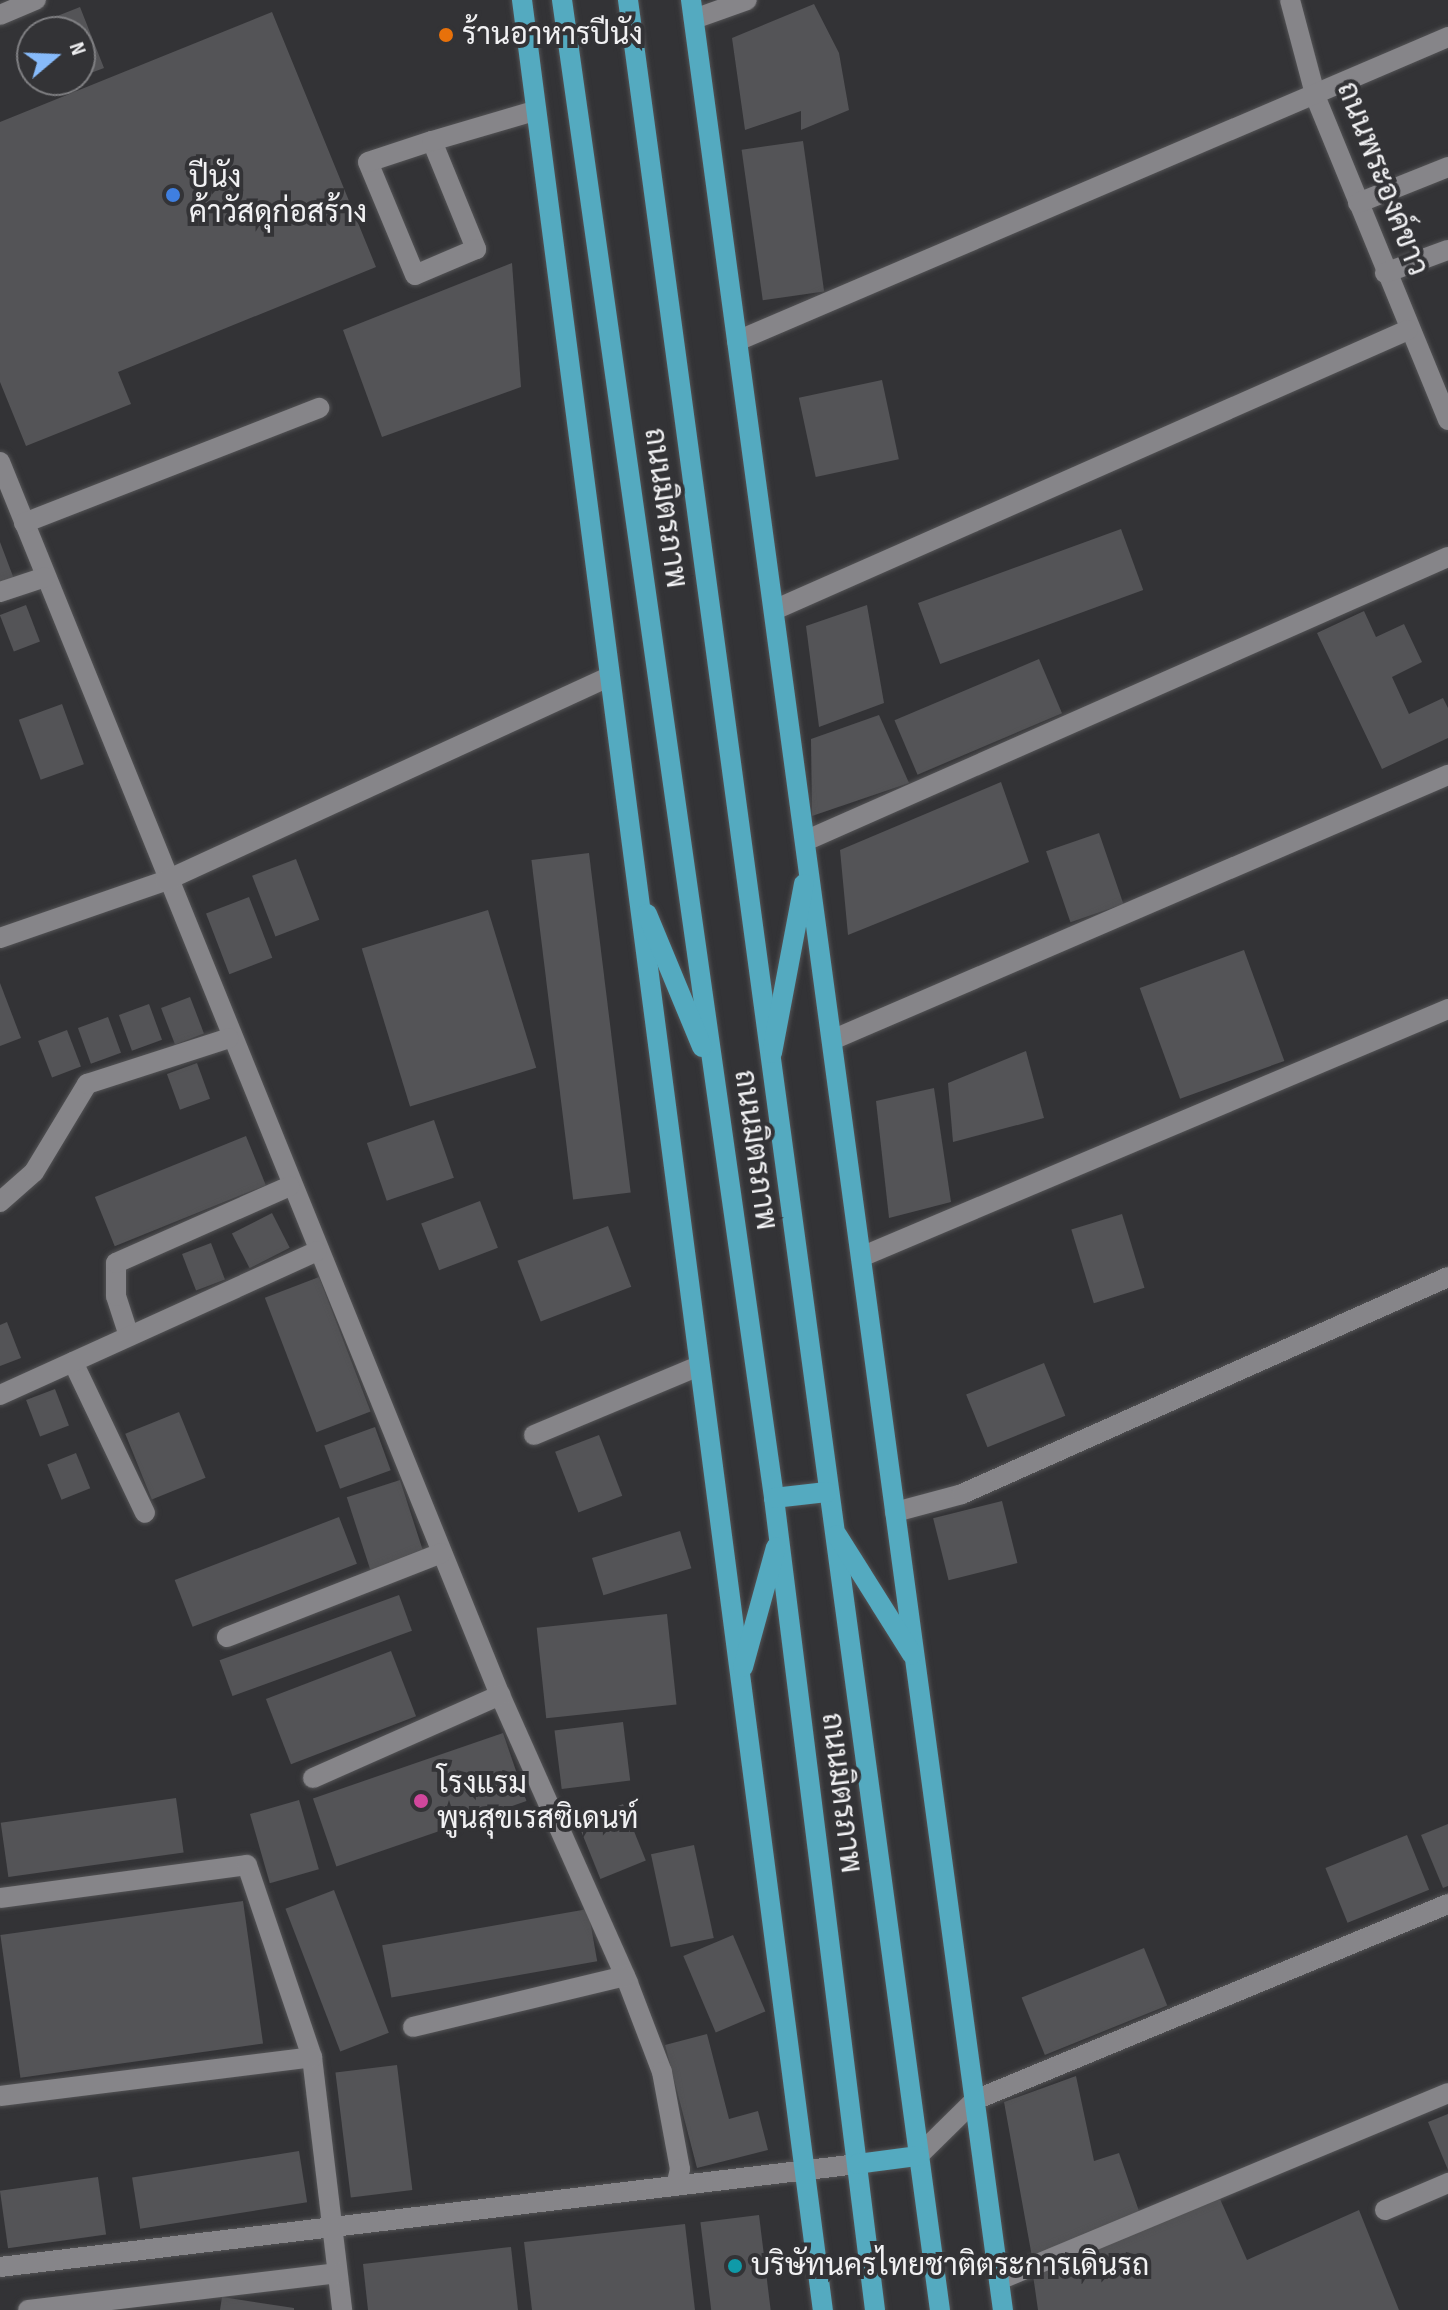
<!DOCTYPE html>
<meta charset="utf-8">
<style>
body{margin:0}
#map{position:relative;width:1448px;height:2310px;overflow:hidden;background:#333336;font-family:"Sofia Sans Condensed",Sarabun,sans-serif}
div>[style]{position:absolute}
.building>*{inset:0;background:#545457;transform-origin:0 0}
.roads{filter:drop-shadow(0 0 2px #535355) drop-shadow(0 0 2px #535355)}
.minor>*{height:20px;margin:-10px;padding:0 10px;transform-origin:10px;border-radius:10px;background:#868589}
.major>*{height:20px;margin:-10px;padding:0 10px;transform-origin:10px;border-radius:10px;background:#54aac0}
.dots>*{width:22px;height:22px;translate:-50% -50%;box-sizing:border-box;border:4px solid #333336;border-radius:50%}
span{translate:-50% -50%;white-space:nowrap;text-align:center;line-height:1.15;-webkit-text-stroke:8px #333336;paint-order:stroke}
.poi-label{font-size:30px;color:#f1f1f3}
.left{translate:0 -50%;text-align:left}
.street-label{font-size:30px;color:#f1f1f3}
.north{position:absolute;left:16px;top:16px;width:80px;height:80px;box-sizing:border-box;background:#333336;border:2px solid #7f7f82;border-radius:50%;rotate:71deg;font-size:22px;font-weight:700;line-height:32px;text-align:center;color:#f1f1f3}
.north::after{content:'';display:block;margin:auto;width:28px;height:36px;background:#87bbfb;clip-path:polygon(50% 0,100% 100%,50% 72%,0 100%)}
</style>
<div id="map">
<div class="building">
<div style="clip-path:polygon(814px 4px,839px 53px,849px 110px,801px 130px,801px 111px,745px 130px,732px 38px)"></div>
<div style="clip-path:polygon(80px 7px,104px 68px,80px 77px,80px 32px,40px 32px,37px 24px)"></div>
<div style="clip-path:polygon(272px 12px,376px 267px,118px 372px,131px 404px,26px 446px,0 382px,0 122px)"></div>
<div style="left:803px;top:141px;width:152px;height:62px;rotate:82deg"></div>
<div style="clip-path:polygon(512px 263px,521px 387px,382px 437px,343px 330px)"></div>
<div style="left:882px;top:380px;width:81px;height:85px;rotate:78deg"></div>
<div style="left:1121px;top:529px;width:65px;height:216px;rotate:70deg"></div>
<div style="clip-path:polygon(0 542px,14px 579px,0 584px)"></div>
<div style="left:26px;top:605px;width:39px;height:28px;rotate:69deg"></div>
<div style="clip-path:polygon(867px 605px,884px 703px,819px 727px,806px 626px)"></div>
<div style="clip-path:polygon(1364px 611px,1376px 637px,1404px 624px,1422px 662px,1392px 677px,1409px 714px,1443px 698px,1448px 708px,1448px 738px,1382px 769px,1317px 633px)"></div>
<div style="left:1039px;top:659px;width:59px;height:157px;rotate:67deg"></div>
<div style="left:62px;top:704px;width:64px;height:46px;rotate:70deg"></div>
<div style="clip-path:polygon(879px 715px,909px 783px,812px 816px,811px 739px)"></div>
<div style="clip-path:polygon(1001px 782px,1029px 862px,848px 935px,840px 850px)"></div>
<div style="left:1099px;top:833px;width:75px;height:56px;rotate:71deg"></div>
<div style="left:589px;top:853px;width:342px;height:58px;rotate:83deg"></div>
<div style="left:296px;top:859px;width:65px;height:47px;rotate:69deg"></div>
<div style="left:249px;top:897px;width:65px;height:46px;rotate:69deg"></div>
<div style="left:488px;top:910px;width:165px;height:132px;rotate:73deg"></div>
<div style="left:1244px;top:950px;width:118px;height:111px;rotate:70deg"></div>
<div style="clip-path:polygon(0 983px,21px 1038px,0 1046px)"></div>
<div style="left:190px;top:997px;width:39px;height:31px;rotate:69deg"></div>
<div style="left:149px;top:1004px;width:38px;height:32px;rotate:70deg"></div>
<div style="left:108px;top:1017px;width:38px;height:32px;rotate:70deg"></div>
<div style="left:67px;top:1030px;width:39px;height:31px;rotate:69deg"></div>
<div style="clip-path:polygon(1026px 1051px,1044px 1118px,953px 1142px,948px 1083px)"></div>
<div style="left:197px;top:1063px;width:38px;height:32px;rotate:70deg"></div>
<div style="clip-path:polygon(934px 1088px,951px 1202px,889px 1218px,876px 1101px)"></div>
<div style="left:434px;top:1120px;width:61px;height:71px;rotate:71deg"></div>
<div style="left:246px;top:1136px;width:53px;height:163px;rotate:68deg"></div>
<div style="left:480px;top:1201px;width:50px;height:63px;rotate:69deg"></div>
<div style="left:272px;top:1213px;width:39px;height:45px;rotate:63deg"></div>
<div style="left:1122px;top:1214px;width:77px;height:53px;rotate:73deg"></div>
<div style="left:608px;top:1226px;width:65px;height:97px;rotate:69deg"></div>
<div style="left:211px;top:1243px;width:39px;height:31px;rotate:69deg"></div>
<div style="left:319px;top:1277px;width:144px;height:58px;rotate:69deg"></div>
<div style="clip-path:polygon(7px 1322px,21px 1358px,0 1366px,0 1325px)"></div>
<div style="left:1044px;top:1363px;width:57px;height:84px;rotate:68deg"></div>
<div style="left:55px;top:1389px;width:39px;height:31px;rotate:69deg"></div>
<div style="left:179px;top:1412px;width:71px;height:58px;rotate:68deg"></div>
<div style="left:375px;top:1427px;width:46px;height:54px;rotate:70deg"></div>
<div style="left:599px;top:1435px;width:65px;height:47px;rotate:69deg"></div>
<div style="left:76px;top:1453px;width:38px;height:31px;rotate:68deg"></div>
<div style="left:400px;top:1480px;width:77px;height:56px;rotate:72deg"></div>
<div style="left:1002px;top:1501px;width:64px;height:71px;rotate:76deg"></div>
<div style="left:339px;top:1517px;width:50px;height:176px;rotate:69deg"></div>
<div style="left:680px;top:1531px;width:39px;height:92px;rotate:73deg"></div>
<div style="left:399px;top:1595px;width:38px;height:191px;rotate:70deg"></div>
<div style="left:667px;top:1614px;width:91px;height:131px;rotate:84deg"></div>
<div style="left:391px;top:1651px;width:70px;height:134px;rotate:69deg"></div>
<div style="left:623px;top:1722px;width:59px;height:69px;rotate:83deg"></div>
<div style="left:503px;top:1733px;width:72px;height:201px;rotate:71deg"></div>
<div style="left:176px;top:1798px;width:55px;height:177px;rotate:82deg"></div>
<div style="left:299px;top:1800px;width:72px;height:51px;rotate:74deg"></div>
<div style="left:623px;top:1804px;width:61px;height:49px;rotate:68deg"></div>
<div style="clip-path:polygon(1448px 1824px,1448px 1886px,1443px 1888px,1421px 1835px)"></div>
<div style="left:1407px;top:1835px;width:59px;height:88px;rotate:68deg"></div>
<div style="left:694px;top:1845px;width:95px;height:44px;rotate:78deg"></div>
<div style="left:334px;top:1890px;width:153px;height:52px;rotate:69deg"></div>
<div style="left:243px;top:1901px;width:144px;height:245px;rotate:82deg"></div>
<div style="left:588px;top:1909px;width:53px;height:209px;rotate:80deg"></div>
<div style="left:733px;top:1935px;width:83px;height:54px;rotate:67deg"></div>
<div style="left:1144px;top:1948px;width:62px;height:132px;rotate:68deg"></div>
<div style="clip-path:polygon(707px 2034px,729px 2119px,758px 2111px,768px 2150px,697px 2168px,665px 2045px)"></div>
<div style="left:397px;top:2065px;width:126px;height:62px;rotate:83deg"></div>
<div style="clip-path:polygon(1076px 2076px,1094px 2161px,1119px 2153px,1140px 2214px,1032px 2257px,1004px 2102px)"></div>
<div style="clip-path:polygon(1448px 2114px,1448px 2170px,1428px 2122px)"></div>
<div style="left:299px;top:2151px;width:52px;height:169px;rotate:81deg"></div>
<div style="left:98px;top:2177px;width:58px;height:99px;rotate:82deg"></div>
<div style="clip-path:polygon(1220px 2199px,1247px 2260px,1359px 2210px,1399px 2310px,1038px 2310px,1033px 2275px)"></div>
<div style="left:759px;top:2215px;width:96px;height:59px;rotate:83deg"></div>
<div style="clip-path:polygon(685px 2224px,695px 2310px,532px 2310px,524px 2242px)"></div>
<div style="clip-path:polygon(511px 2247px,518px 2310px,368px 2310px,363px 2264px)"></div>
<div style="clip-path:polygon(222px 2297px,294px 2308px,294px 2310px,220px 2310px)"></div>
</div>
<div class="roads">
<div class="minor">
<div style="left:1290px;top:0;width:101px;rotate:75.1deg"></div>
<div style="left:1316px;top:98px;width:348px;rotate:67.7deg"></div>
<div style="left:0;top:15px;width:39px;rotate:-23deg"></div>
<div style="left:694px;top:19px;width:56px;rotate:-19.7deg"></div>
<div style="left:432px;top:141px;width:117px;rotate:67.8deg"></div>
<div style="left:476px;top:249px;width:66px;rotate:156.9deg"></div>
<div style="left:415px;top:275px;width:122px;rotate:-112.6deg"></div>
<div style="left:368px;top:162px;width:67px;rotate:-18.2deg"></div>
<div style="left:432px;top:141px;width:106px;rotate:-16.4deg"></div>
<div style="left:1358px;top:203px;width:97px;rotate:-21.8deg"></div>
<div style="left:1385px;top:273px;width:67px;rotate:-20.1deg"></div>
<div style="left:737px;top:341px;width:773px;rotate:-23.15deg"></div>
<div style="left:0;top:462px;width:1331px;rotate:67.93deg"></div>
<div style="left:500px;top:1695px;width:315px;rotate:66deg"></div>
<div style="left:628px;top:1983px;width:95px;rotate:69.1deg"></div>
<div style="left:662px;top:2072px;width:99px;rotate:79.5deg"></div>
<div style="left:680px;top:2169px;width:17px;rotate:103deg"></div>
<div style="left:24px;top:523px;width:317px;rotate:-21.3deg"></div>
<div style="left:0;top:592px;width:47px;rotate:-18.4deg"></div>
<div style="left:774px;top:610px;width:693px;rotate:-23.83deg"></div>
<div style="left:805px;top:841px;width:703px;rotate:-23.83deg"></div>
<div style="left:0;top:938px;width:175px;rotate:-19.1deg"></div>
<div style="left:165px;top:881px;width:489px;rotate:-24.7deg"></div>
<div style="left:832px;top:1040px;width:671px;rotate:-23.28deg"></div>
<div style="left:0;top:1202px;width:45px;rotate:-41.4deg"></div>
<div style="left:34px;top:1172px;width:103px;rotate:-58.9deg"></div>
<div style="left:87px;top:1084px;width:149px;rotate:-17.9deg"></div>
<div style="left:861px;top:1257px;width:637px;rotate:-22.9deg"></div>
<div style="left:129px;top:1336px;width:42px;rotate:-108deg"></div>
<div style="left:116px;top:1296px;width:33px;rotate:-90deg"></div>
<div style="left:116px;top:1263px;width:190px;rotate:-23.9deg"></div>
<div style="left:73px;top:1362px;width:167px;rotate:64.5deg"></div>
<div style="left:0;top:1395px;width:348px;rotate:-24.4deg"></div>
<div style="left:534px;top:1435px;width:179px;rotate:-22.7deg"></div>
<div style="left:895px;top:1512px;width:69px;rotate:-15deg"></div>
<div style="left:962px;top:1494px;width:532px;rotate:-24.06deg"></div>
<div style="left:227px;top:1637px;width:230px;rotate:-21.4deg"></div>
<div style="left:313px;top:1778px;width:205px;rotate:-23.9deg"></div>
<div style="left:0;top:1898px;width:249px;rotate:-7.6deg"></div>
<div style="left:247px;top:1865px;width:203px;rotate:71.3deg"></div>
<div style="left:312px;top:2057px;width:255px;rotate:83.2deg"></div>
<div style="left:413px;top:2027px;width:218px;rotate:-13.5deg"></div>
<div style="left:0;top:2096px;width:314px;rotate:-7.1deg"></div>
<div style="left:918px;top:2156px;width:80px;rotate:-44.5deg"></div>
<div style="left:975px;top:2100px;width:512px;rotate:-22.51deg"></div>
<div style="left:1385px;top:2210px;width:69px;rotate:-23.2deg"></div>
<div style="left:0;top:2267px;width:863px;rotate:-6.85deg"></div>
<div style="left:999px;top:2280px;width:486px;rotate:-22.6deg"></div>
<div style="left:28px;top:2310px;width:311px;rotate:-6.8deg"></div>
</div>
<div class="major">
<div style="left:522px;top:0;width:2330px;rotate:82.58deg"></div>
<div style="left:562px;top:0;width:1513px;rotate:81.94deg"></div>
<div style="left:774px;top:1498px;width:818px;rotate:82.91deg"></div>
<div style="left:628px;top:0;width:2331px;rotate:82.31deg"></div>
<div style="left:691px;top:0;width:2331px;rotate:82.31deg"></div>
<div style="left:647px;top:914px;width:144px;rotate:67.5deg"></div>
<div style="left:772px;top:1053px;width:172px;rotate:-79.3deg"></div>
<div style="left:774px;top:1498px;width:53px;rotate:-6.5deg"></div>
<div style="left:837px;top:1535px;width:141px;rotate:57.8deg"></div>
<div style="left:743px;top:1667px;width:124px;rotate:-74.6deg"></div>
<div style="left:857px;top:2164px;width:62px;rotate:-7.5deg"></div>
</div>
</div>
<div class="dots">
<div style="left:446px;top:35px;background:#e8710a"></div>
<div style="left:173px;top:195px;background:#3f7fe0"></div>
<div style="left:421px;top:1801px;background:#d1479c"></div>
<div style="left:735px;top:2266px;background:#0f9aa8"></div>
</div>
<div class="poi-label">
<span class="left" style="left:462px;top:35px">ร้านอาหารปีนัง</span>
<span class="left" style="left:189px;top:195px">ปีนัง<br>ค้าวัสดุก่อสร้าง</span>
<span class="left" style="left:437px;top:1801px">โรงแรม<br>พูนสุขเรสซิเดนท์</span>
<span class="left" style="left:751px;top:2266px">บริษัทนครไทยชาติตระการเดินรถ</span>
</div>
<div class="street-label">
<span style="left:1382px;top:179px;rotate:69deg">ถนนพระองค์ขาว</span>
<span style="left:665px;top:508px;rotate:82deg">ถนนมิตรภาพ</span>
<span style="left:755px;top:1150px;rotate:82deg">ถนนมิตรภาพ</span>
<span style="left:841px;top:1793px;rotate:83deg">ถนนมิตรภาพ</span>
</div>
<div class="north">N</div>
</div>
